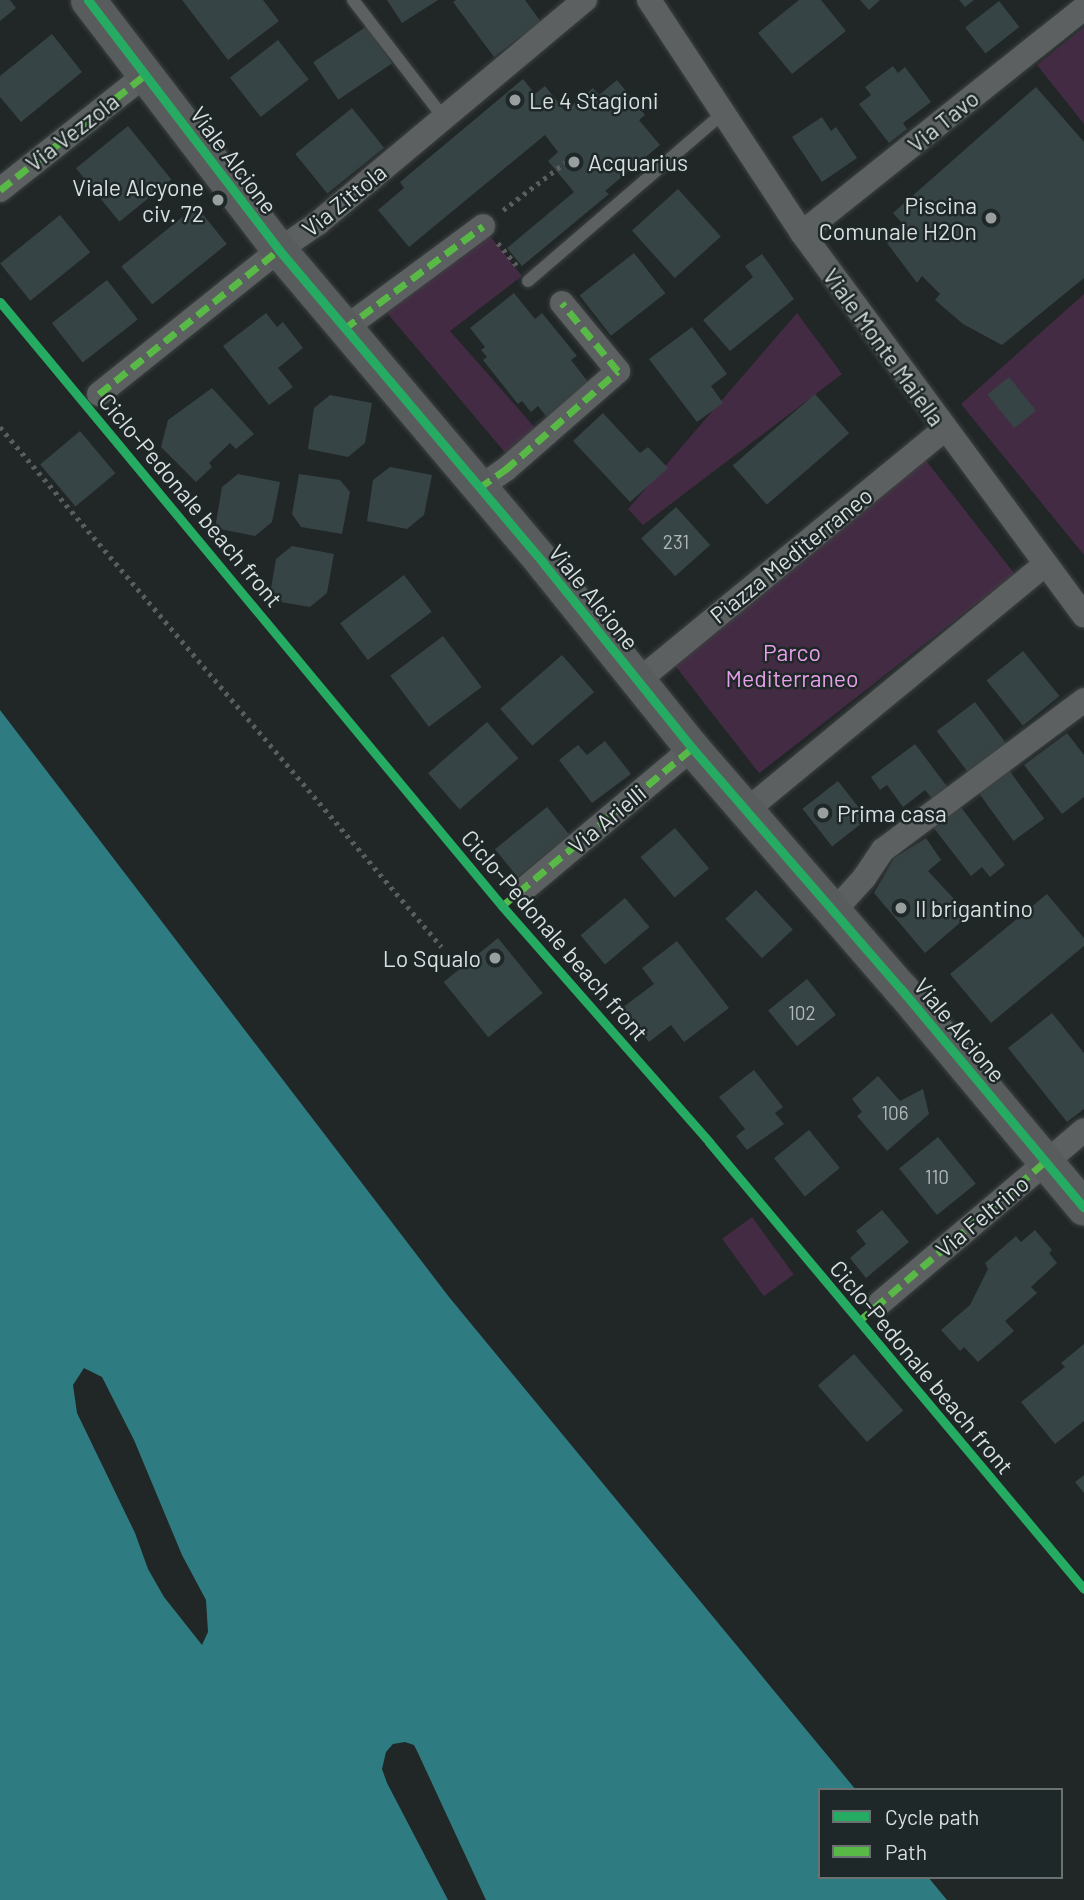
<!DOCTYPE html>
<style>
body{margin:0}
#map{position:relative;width:1084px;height:1900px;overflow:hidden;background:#212626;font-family:Barlow,sans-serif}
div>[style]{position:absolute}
.green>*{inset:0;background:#442b44;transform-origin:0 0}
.water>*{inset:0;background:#2e7c82}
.pier>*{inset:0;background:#212626}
.building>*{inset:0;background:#374445;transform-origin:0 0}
.path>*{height:4.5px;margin-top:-2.25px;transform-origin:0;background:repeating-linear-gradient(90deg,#5a5d5e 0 3.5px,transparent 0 8.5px)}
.roads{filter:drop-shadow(0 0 2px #3c4141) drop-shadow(0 0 2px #3c4141)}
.lane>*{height:12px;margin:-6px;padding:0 6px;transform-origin:6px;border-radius:6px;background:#5c6060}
.street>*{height:24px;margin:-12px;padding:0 12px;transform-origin:12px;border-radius:12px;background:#5c6060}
.secondary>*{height:35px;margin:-17.5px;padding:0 17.5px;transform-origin:17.5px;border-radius:17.5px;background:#595c5d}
.quiet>*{height:7px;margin-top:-3.5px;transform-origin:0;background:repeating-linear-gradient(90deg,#58b947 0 14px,transparent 0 21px)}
.cycleway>*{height:9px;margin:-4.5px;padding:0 4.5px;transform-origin:4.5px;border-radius:4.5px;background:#26ab63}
.dots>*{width:19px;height:19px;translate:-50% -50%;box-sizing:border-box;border:4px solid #1f2828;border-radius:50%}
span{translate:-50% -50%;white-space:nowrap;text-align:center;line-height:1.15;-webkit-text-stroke:5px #1f2828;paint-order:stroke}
.number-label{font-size:19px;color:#b0b8b8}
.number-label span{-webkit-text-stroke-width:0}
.poi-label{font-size:23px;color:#d9dfdf}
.left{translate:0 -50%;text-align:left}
.right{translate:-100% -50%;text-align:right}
.street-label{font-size:23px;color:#d9dfdf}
.park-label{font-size:23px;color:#ea9fea}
.legend{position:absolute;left:818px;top:1788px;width:245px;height:91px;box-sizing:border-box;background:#1f2828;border:2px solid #697171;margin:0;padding:9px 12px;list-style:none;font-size:21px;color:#d9dfdf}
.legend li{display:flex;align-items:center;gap:14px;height:35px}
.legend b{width:35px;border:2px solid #697171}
</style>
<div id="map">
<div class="green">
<div style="clip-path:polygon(1084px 27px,1084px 124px,1037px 65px)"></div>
<div style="clip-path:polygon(490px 236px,522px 276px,450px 331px,536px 429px,508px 456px,382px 307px)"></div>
<div style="clip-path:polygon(1084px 294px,1084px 555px,961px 404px)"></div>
<div style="clip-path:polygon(797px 313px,842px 374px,643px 525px,628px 509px)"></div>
<div style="left:924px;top:458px;width:147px;height:324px;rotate:52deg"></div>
<div style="left:752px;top:1217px;width:71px;height:37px;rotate:54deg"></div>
</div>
<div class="water">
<div style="clip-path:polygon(0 710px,449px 1297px,856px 1790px,820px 1790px,820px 1877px,928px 1877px,947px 1900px,0 1900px)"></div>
</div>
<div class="pier">
<div style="clip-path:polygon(84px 1368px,102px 1377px,134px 1440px,182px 1555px,206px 1600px,208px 1632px,202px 1645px,164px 1597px,148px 1569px,135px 1533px,77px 1413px,73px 1385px)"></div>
<div style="clip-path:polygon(405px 1742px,414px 1745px,418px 1753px,486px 1900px,448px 1900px,387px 1783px,382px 1769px,386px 1752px,393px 1744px)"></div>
</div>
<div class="building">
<div style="clip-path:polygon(0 0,10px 0,16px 8px,0 21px)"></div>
<div style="clip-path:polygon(182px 0,263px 0,279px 21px,228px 60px)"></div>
<div style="clip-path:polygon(387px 0,438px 0,402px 23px)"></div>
<div style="clip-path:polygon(456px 0,525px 0,541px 22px,494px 57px,453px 2px)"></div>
<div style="clip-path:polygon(799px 0,821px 0,846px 31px,792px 74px,758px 33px)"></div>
<div style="clip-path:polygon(860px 0,880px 0,869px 10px)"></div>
<div style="clip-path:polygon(959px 0,974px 0,965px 7px)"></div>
<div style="left:999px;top:1px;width:33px;height:43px;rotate:52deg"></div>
<div style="left:367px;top:26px;width:45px;height:65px;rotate:56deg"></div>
<div style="clip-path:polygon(52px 34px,82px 72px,21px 122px,0 97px,0 76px)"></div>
<div style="left:278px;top:40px;width:50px;height:61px;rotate:52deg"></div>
<div style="clip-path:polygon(893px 66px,898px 73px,905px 67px,931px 102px,903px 123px,907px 129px,889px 143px,859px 104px,871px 95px,865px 87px)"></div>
<div style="clip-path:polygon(523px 79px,535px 94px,545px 86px,565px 111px,593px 88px,599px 95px,617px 80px,645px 115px,639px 120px,660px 145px,605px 191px,609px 194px,522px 266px,507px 248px,574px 192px,548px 161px,558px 152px,545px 135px,409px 247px,378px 210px,404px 188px,400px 182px)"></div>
<div style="clip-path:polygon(1036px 87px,1084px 142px,1084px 278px,1002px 345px,963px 324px,935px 300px,940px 294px,922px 276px,917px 283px,887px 243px,902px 223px,893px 213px)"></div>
<div style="left:352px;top:108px;width:51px;height:73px;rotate:51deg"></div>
<div style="clip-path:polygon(822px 117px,831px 131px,836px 127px,857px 158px,822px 182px,792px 137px)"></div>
<div style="left:128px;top:126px;width:69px;height:67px;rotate:51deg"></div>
<div style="left:678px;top:189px;width:64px;height:62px;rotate:48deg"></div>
<div style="left:196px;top:206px;width:49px;height:96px;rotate:51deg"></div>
<div style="left:60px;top:215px;width:48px;height:77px;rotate:51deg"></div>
<div style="left:634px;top:253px;width:51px;height:69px;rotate:52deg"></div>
<div style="clip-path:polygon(762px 254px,794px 299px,730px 351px,703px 320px,753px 277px,745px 266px)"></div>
<div style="left:107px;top:280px;width:50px;height:70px;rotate:52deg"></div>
<div style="clip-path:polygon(514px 293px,535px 319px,542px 313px,577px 356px,571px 360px,592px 387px,549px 420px,538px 406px,531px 412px,522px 401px,518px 404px,483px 360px,487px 357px,481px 350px,485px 347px,470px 328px)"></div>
<div style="clip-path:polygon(266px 313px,277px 327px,283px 322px,303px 348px,278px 368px,293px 387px,269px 405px,223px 346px)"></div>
<div style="clip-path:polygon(692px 327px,727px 374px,711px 386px,723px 403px,697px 422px,649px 359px)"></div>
<div style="left:1009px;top:377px;width:43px;height:28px;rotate:51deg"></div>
<div style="clip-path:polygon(212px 388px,254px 434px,236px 449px,230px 443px,209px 463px,212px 467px,196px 482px,161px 447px,168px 420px)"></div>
<div style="left:815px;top:394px;width:52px;height:109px;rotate:49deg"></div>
<div style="clip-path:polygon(330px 395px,372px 403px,365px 443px,348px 457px,308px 449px,314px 408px)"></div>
<div style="clip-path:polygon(603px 413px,640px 453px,648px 447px,668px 468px,630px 502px,573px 441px)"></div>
<div style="left:80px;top:431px;width:55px;height:52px;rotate:50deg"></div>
<div style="clip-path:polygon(390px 467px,432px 475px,424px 515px,407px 529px,367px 521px,373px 480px)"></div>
<div style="clip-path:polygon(238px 474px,280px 482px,272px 522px,255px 536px,215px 528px,222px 487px)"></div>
<div style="clip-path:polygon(299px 474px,340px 480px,350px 492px,342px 534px,301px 527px,292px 514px)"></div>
<div style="left:676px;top:507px;width:51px;height:47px;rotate:48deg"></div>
<div style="clip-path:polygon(292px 546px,334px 554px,327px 593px,310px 607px,269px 600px,276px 559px)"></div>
<div style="left:404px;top:575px;width:46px;height:80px;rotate:53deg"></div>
<div style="left:443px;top:636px;width:64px;height:66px;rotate:53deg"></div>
<div style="left:1023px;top:651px;width:58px;height:47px;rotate:51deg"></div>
<div style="left:562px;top:655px;width:49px;height:82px;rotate:49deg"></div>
<div style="left:975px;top:702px;width:54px;height:48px;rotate:53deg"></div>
<div style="left:487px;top:722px;width:48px;height:78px;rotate:49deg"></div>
<div style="clip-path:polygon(1067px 733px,1084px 755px,1084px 797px,1062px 814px,1024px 765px)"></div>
<div style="clip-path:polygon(605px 741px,631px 774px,592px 803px,559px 760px,578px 745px,587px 755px)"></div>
<div style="clip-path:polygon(915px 744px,949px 789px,934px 801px,925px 790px,903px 807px,887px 785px,880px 790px,871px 777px)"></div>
<div style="left:1009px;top:770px;width:60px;height:38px;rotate:54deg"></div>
<div style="left:838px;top:781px;width:48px;height:45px;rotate:52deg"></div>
<div style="clip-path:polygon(960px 806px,1005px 865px,990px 877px,982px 867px,971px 876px,933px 827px)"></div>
<div style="left:547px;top:807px;width:36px;height:67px;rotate:51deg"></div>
<div style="left:675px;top:828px;width:53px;height:45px;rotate:50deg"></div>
<div style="clip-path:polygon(926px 838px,941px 860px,928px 871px,969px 915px,925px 953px,874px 893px,894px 858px)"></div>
<div style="left:756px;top:890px;width:54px;height:42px;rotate:47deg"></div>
<div style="clip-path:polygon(1047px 894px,1084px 938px,1084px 946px,991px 1023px,950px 974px)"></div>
<div style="left:625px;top:898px;width:38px;height:58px;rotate:50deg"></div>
<div style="left:498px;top:938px;width:71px;height:70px;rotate:51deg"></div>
<div style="clip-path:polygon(677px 941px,729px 1008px,684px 1042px,671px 1025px,649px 1042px,622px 1008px,654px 984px,642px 968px)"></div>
<div style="left:807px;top:979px;width:46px;height:50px;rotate:51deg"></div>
<div style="clip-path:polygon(1052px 1013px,1084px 1053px,1084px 1109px,1067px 1122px,1008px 1048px)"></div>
<div style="clip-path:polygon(754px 1070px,783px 1107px,775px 1113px,784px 1124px,747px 1150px,736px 1136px,745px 1129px,719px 1097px)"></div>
<div style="clip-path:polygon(878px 1076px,900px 1101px,923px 1089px,929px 1114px,887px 1151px,857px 1116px,862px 1112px,852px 1099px)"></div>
<div style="left:809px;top:1130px;width:49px;height:45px;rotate:51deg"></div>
<div style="left:938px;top:1137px;width:60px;height:50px;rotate:51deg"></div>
<div style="clip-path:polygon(882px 1210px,909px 1242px,866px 1278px,850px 1258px,866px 1244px,856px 1231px)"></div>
<div style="clip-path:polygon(1035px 1230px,1052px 1250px,1049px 1253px,1057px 1263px,1031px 1287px,1037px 1293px,1005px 1321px,1014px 1331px,978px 1362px,964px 1347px,960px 1351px,941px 1330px,970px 1305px,988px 1269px,985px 1263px,1016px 1236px,1021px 1242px)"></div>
<div style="clip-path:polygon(1084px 1344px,1084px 1421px,1055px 1444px,1021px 1402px,1065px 1367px,1061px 1363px)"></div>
<div style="left:854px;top:1354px;width:75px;height:48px;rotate:49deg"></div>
<div style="clip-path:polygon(1084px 1475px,1084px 1493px,1075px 1482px)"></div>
</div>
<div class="path">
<div style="left:503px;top:210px;width:79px;rotate:-37.3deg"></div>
<div style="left:498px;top:243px;width:30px;rotate:50deg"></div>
<div style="left:0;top:427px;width:682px;rotate:49.64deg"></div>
</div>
<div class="roads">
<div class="lane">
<div style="left:353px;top:0;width:149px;rotate:52.4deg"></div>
<div style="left:528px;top:281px;width:257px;rotate:-40.7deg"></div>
</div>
<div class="street">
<div style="left:649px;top:0;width:279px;rotate:56.7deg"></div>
<div style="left:802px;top:233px;width:475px;rotate:53.6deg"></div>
<div style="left:0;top:190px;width:185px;rotate:-38.4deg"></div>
<div style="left:802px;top:233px;width:361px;rotate:-38.6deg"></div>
<div style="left:344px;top:329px;width:173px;rotate:-36.5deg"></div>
<div style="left:99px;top:394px;width:231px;rotate:-38.7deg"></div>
<div style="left:279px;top:250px;width:47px;rotate:-34.7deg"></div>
<div style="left:318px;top:223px;width:348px;rotate:-39.9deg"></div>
<div style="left:479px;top:488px;width:32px;rotate:-35deg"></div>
<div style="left:505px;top:470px;width:150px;rotate:-41.2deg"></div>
<div style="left:618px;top:371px;width:88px;rotate:-129.5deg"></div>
<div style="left:638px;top:681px;width:396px;rotate:-39.4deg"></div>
<div style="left:747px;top:810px;width:386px;rotate:-39.5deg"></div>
<div style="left:523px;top:890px;width:221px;rotate:-40deg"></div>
<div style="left:834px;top:911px;width:45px;rotate:-47.7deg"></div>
<div style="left:864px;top:878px;width:34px;rotate:-56deg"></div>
<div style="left:883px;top:850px;width:251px;rotate:-36.7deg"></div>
<div style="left:880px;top:1303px;width:267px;rotate:-40.3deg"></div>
</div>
<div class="secondary">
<div style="left:88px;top:0;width:315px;rotate:52.6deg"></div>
<div style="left:279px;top:250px;width:411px;rotate:49.8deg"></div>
<div style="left:544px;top:564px;width:236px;rotate:51.2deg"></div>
<div style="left:692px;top:748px;width:319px;rotate:49.1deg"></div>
<div style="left:901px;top:989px;width:285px;rotate:50.1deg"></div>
</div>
</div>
<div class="quiet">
<div style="left:0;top:190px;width:185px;rotate:-38.4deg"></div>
<div style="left:344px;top:329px;width:173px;rotate:-36.5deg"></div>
<div style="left:99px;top:394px;width:231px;rotate:-38.7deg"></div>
<div style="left:479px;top:488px;width:32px;rotate:-35deg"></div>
<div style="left:505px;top:470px;width:150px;rotate:-41.2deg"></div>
<div style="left:618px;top:371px;width:88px;rotate:-129.5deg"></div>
<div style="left:502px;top:906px;width:247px;rotate:-39.7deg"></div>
<div style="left:858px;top:1322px;width:246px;rotate:-40.6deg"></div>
</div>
<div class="cycleway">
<div style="left:88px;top:0;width:315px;rotate:52.6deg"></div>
<div style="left:279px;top:250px;width:411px;rotate:49.8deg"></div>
<div style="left:544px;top:564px;width:236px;rotate:51.2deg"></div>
<div style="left:692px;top:748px;width:319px;rotate:49.1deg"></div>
<div style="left:901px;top:989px;width:285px;rotate:50.1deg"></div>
<div style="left:0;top:302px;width:785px;rotate:50.27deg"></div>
<div style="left:502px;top:906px;width:314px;rotate:48.7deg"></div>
<div style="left:709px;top:1142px;width:583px;rotate:50.01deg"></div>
</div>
<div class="dots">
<div style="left:515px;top:100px;background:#999e9e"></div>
<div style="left:574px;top:162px;background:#999e9e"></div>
<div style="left:218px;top:200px;background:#999e9e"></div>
<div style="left:991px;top:218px;background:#999e9e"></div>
<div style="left:823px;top:813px;background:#999e9e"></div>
<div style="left:901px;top:908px;background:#999e9e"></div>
<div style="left:495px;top:958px;background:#999e9e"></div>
</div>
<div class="number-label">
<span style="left:676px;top:542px">231</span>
<span style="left:802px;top:1013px">102</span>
<span style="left:895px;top:1113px">106</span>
<span style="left:937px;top:1177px">110</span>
</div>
<div class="poi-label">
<span class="left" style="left:529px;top:100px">Le 4 Stagioni</span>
<span class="left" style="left:588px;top:162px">Acquarius</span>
<span class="right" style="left:204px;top:200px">Viale Alcyone<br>civ. 72</span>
<span class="right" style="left:977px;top:218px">Piscina<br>Comunale H2On</span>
<span class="left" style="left:837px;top:813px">Prima casa</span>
<span class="left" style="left:915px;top:908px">Il brigantino</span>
<span class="right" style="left:481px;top:958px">Lo Squalo</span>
</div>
<div class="street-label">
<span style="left:943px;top:121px;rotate:-39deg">Via Tavo</span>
<span style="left:72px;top:132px;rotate:-38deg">Via Vezzola</span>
<span style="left:234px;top:160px;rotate:53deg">Viale Alcione</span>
<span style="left:344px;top:200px;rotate:-39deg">Via Zittola</span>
<span style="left:884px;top:347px;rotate:54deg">Viale Monte Maiella</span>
<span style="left:191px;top:500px;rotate:50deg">Ciclo-Pedonale beach front</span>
<span style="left:791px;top:555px;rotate:-39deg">Piazza Mediterraneo</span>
<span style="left:594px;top:597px;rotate:51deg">Viale Alcione</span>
<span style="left:607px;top:819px;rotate:-40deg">Via Arielli</span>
<span style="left:555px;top:935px;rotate:49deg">Ciclo-Pedonale beach front</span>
<span style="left:960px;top:1030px;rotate:50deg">Viale Alcione</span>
<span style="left:982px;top:1216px;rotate:-40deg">Via Feltrino</span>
<span style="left:922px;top:1367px;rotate:50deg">Ciclo-Pedonale beach front</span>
</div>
<div class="park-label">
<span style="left:792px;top:665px">Parco<br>Mediterraneo</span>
</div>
<ul class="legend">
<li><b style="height:9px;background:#26ab63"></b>Cycle path</li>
<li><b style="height:9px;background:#58b947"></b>Path</li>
</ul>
</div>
